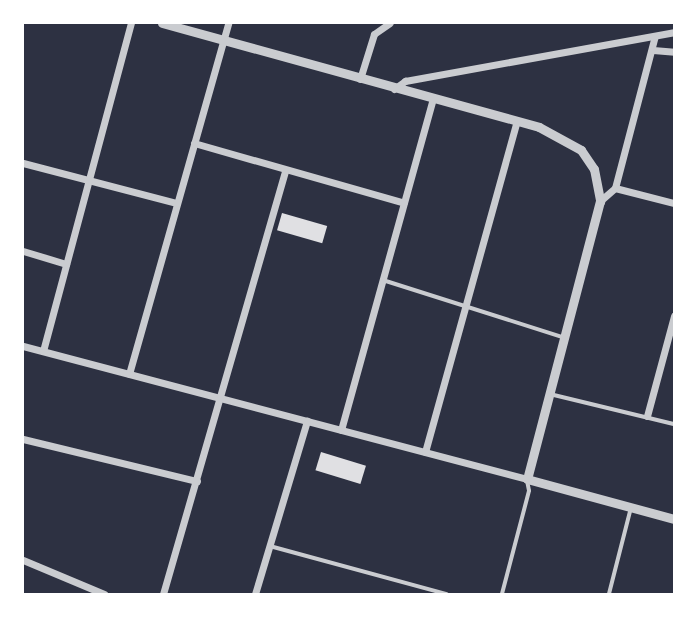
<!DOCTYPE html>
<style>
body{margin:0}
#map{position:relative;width:697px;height:617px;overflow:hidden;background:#2d3142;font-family:"Roboto Condensed",sans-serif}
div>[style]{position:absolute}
.building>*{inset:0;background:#e0e0e3;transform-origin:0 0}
.service>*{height:3.5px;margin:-1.75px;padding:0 1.75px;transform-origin:1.75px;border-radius:1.75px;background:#caccd0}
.minor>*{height:7px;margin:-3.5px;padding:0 3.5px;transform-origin:3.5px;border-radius:3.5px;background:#caccd0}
.tertiary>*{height:9px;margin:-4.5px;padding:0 4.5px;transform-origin:4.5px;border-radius:4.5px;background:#caccd0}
span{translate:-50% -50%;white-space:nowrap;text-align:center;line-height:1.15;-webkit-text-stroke:7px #fff;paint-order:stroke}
.frame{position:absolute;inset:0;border:24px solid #fff;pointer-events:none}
</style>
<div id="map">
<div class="building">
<div style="left:282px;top:213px;width:47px;height:18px;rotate:16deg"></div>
<div style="left:321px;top:452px;width:47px;height:19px;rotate:17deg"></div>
</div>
<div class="service">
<div style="left:383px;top:280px;width:189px;rotate:17.6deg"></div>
<div style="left:550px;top:394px;width:128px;rotate:13.6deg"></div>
<div style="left:270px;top:546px;width:183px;rotate:15.2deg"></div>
<div style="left:502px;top:594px;width:106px;rotate:-75.3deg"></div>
<div style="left:529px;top:491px;width:10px;rotate:-101deg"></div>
<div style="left:609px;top:594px;width:89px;rotate:-75.7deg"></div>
</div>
<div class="minor">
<div style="left:653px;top:50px;width:21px;rotate:5deg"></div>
<div style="left:360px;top:79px;width:47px;rotate:-72.7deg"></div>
<div style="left:374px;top:34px;width:19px;rotate:-35deg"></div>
<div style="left:394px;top:89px;width:14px;rotate:-36deg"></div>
<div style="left:405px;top:81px;width:273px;rotate:-10.3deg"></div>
<div style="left:194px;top:143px;width:218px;rotate:15.9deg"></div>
<div style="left:23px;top:163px;width:159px;rotate:14.6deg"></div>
<div style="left:615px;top:188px;width:61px;rotate:14.3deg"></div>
<div style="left:600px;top:201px;width:20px;rotate:-41deg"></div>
<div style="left:615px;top:188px;width:157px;rotate:-75.3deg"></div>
<div style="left:23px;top:251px;width:45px;rotate:16.8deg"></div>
<div style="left:23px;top:346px;width:521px;rotate:14.78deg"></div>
<div style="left:43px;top:351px;width:340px;rotate:-75deg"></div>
<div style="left:129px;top:374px;width:365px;rotate:-74.2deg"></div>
<div style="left:647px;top:416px;width:104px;rotate:-74.9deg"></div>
<div style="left:341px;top:430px;width:344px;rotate:-74.5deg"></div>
<div style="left:23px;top:439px;width:179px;rotate:13.6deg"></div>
<div style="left:425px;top:452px;width:344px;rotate:-74.5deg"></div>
<div style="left:23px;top:560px;width:88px;rotate:22.8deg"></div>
<div style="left:163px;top:594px;width:440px;rotate:-73.9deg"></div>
<div style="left:255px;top:594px;width:181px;rotate:-73.3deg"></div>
</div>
<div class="tertiary">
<div style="left:162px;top:23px;width:391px;rotate:15.4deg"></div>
<div style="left:539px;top:127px;width:48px;rotate:28.7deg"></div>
<div style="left:581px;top:150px;width:23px;rotate:56deg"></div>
<div style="left:594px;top:169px;width:33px;rotate:79deg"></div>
<div style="left:600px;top:201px;width:287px;rotate:104.7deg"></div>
<div style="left:527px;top:479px;width:152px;rotate:15.2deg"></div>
</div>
<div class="frame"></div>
</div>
